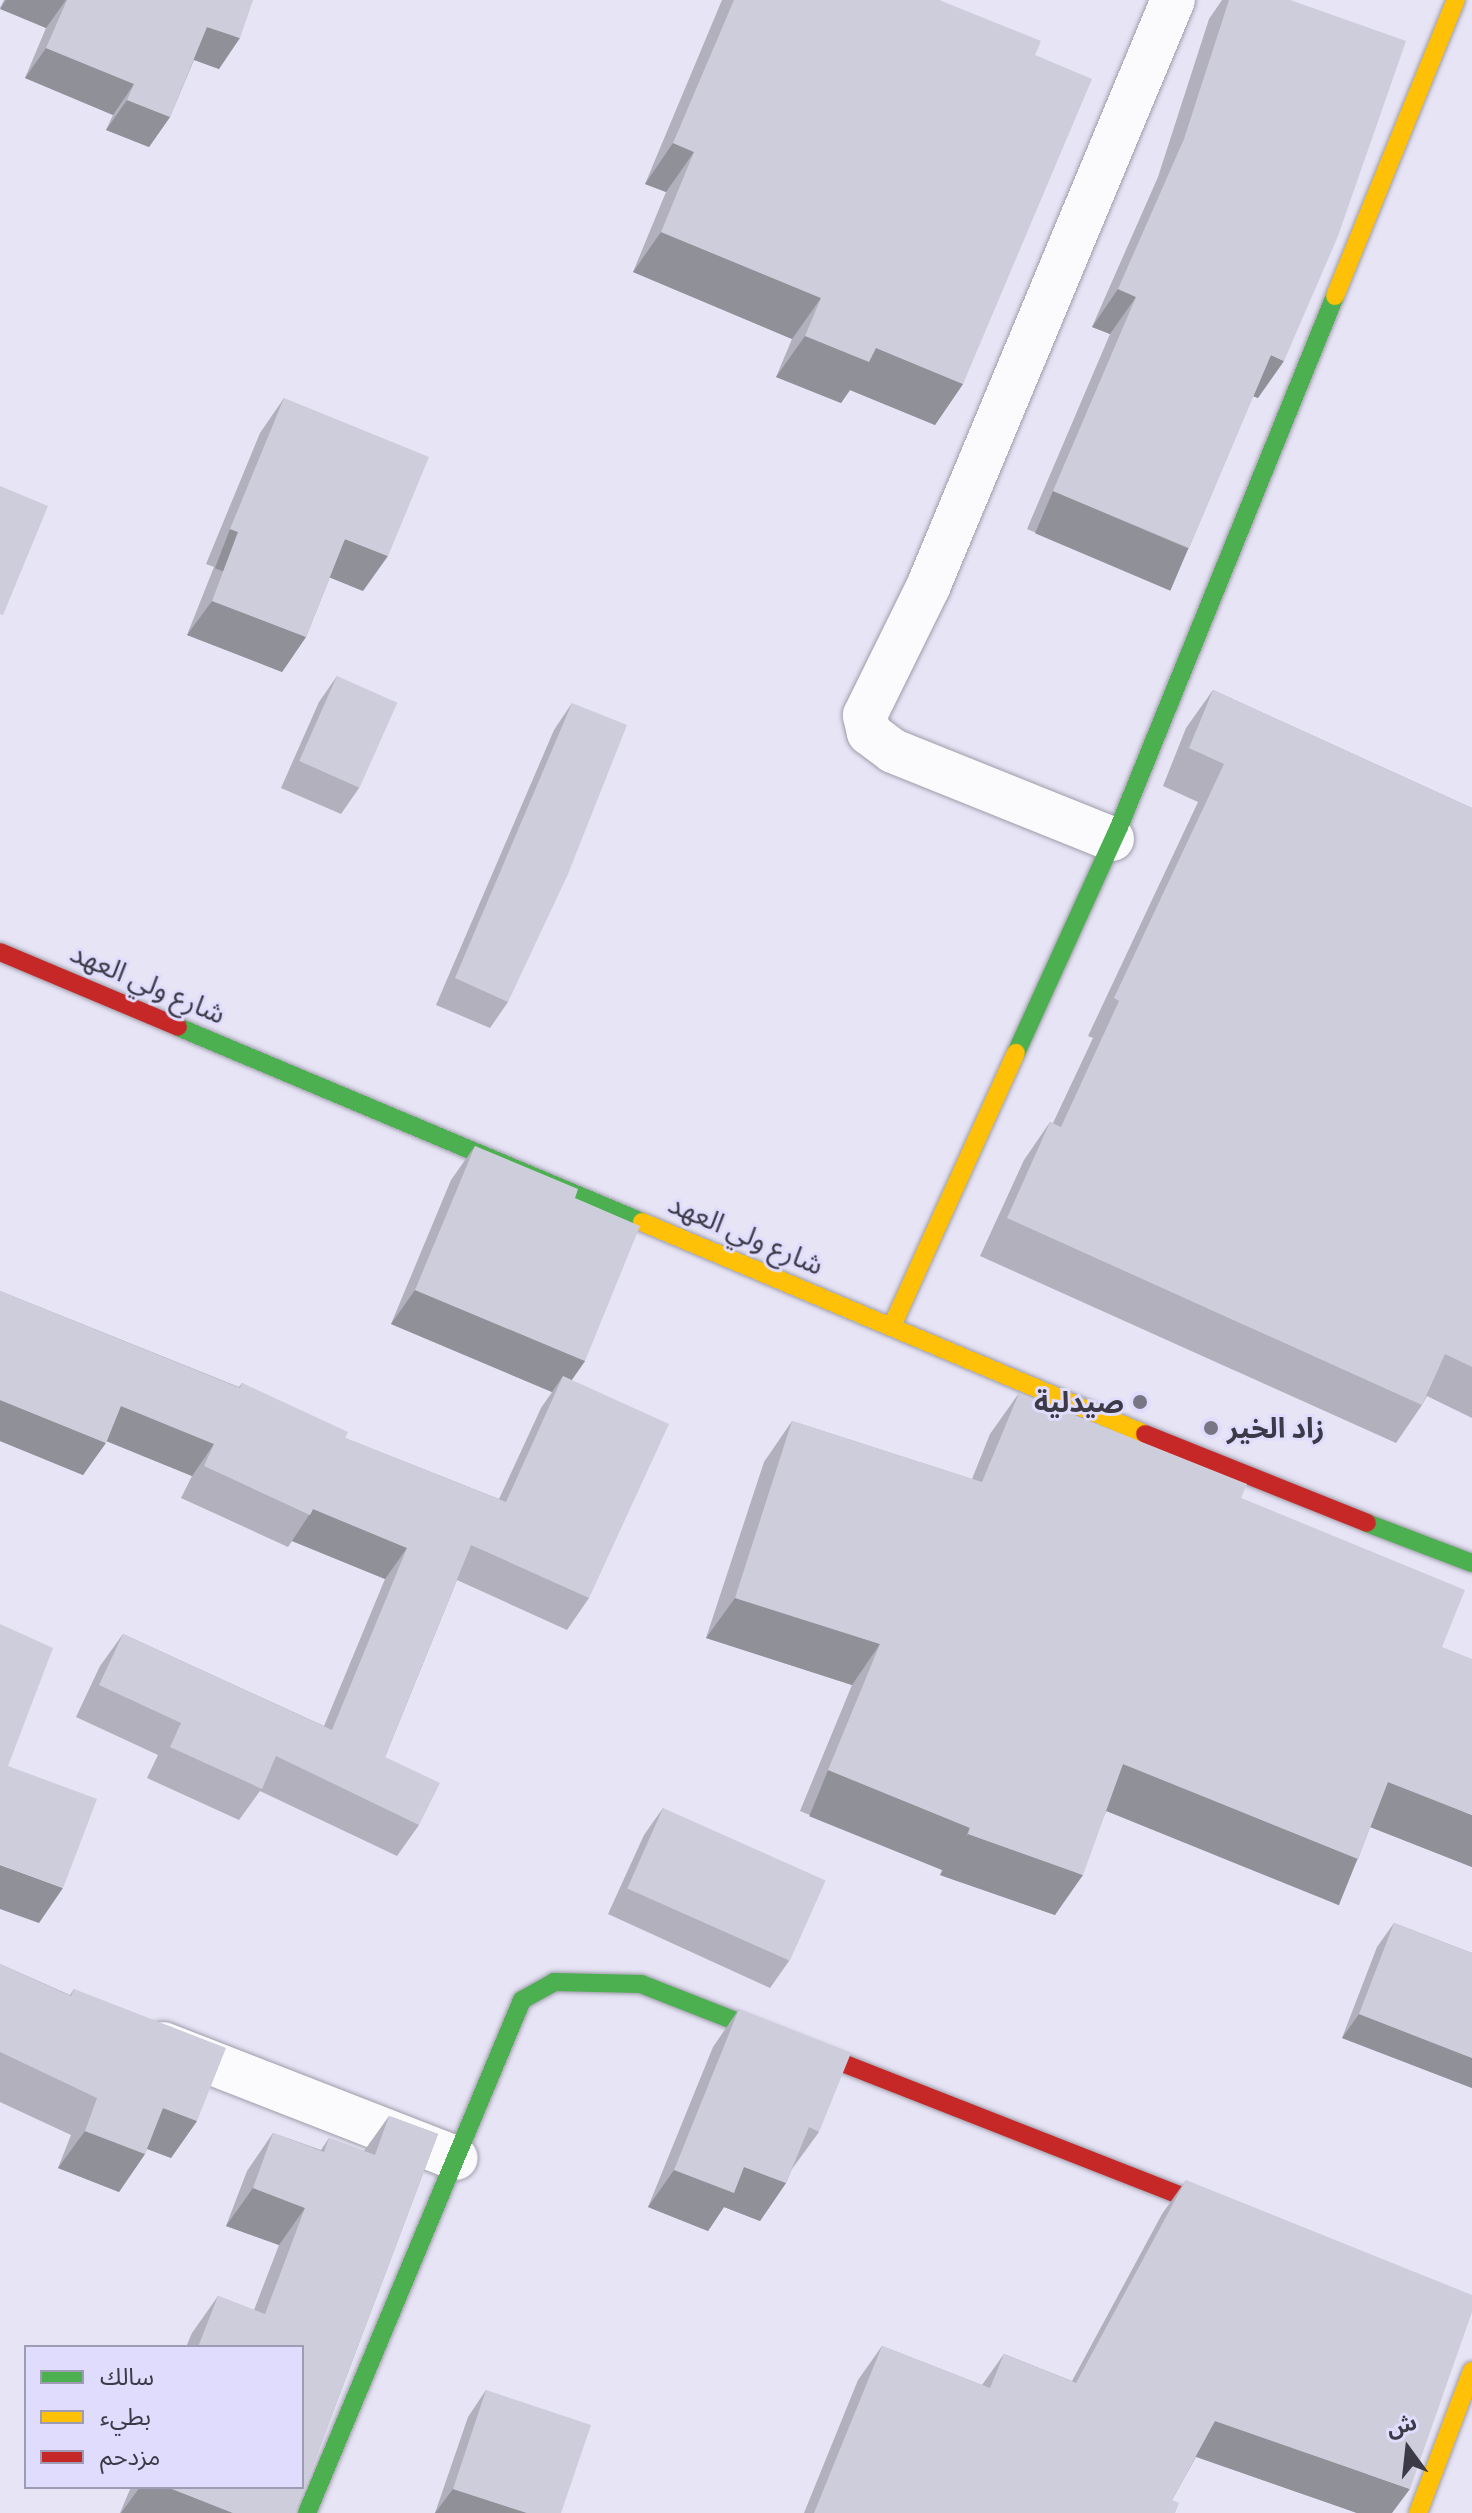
<!DOCTYPE html>
<meta charset="utf-8">
<style>
body{margin:0}
#map{position:relative;width:1472px;height:2513px;overflow:hidden;background:#e6e4f5;font-family:Cabin,"Noto Sans Arabic",sans-serif}
div>[style]{position:absolute}
.roads{filter:drop-shadow(0 0 2px #9e9ca9) drop-shadow(0 0 2px #9e9ca9)}
.street>*{height:44px;margin:-22px;padding:0 22px;transform-origin:22px;border-radius:22px;background:#fbfbfe}
.fast>*{height:18px;margin:-9px;padding:0 9px;transform-origin:9px;border-radius:9px;background:#4caf50}
.slow>*{height:18px;margin:-9px;padding:0 9px;transform-origin:9px;border-radius:9px;background:#ffc107}
.jam>*{height:18px;margin:-9px;padding:0 9px;transform-origin:9px;border-radius:9px;background:#c62828}
.wall>*{inset:0;background:#b1b0bc}
.shaded-wall>*{inset:0;background:#909099;transform-origin:0 0}
.building>*{inset:0;background:#cecddb;transform-origin:0 0}
.dots>*{width:22px;height:22px;translate:-50% -50%;box-sizing:border-box;border:4px solid #e0dcfd;border-radius:50%}
span{translate:-50% -50%;white-space:nowrap;text-align:center;line-height:1.15;-webkit-text-stroke:6px #e0dcfd;paint-order:stroke}
.street-label{font-size:28px;color:#3c3a47}
.poi-label{font-size:28px;color:#3c3a47;font-weight:700}
.right{translate:-100% -50%;text-align:right}
.left{translate:0 -50%;text-align:left}
.legend{position:absolute;left:24px;top:2345px;width:280px;height:144px;box-sizing:border-box;background:#e0dcfd;border:2px solid #9e9bb4;margin:0;padding:10px 14px;list-style:none;font-size:24px;color:#3c3a47}
.legend li{display:flex;align-items:center;gap:16px;height:40px}
.legend b{width:40px;border:2px solid #9e9bb4}
.north{position:absolute;left:1368px;top:2409px;width:80px;height:80px;-webkit-text-stroke:6px #e0dcfd;paint-order:stroke;rotate:345deg;font-size:22px;font-weight:700;line-height:32px;text-align:center;color:#3c3a47}
.north::after{content:'';display:block;margin:auto;width:28px;height:36px;background:#3c3a47;clip-path:polygon(50% 0,100% 100%,50% 72%,0 100%)}
</style>
<div id="map">
<div class="roads">
<div class="street">
<div style="left:1112px;top:839px;width:236px;rotate:-158.1deg"></div>
<div style="left:893px;top:751px;width:30px;rotate:-143deg"></div>
<div style="left:869px;top:733px;width:18px;rotate:-103deg"></div>
<div style="left:865px;top:715px;width:143px;rotate:-63.8deg"></div>
<div style="left:928px;top:587px;width:636px;rotate:-67.35deg"></div>
<div style="left:163px;top:2044px;width:314px;rotate:21.3deg"></div>
</div>
<div class="fast">
<div style="left:178px;top:1027px;width:503px;rotate:22.8deg"></div>
<div style="left:1016px;top:1053px;width:248px;rotate:-65.5deg"></div>
<div style="left:1119px;top:827px;width:573px;rotate:-67.86deg"></div>
<div style="left:1367px;top:1523px;width:112px;rotate:20.9deg"></div>
<div style="left:307px;top:2513px;width:556px;rotate:-67.26deg"></div>
<div style="left:522px;top:2000px;width:37px;rotate:-29deg"></div>
<div style="left:554px;top:1982px;width:87px;rotate:1.3deg"></div>
<div style="left:641px;top:1984px;width:205px;rotate:21.4deg"></div>
</div>
<div class="slow">
<div style="left:1335px;top:296px;width:320px;rotate:-67.8deg"></div>
<div style="left:642px;top:1222px;width:546px;rotate:22.85deg"></div>
<div style="left:892px;top:1326px;width:300px;rotate:-65.6deg"></div>
<div style="left:1418px;top:2513px;width:152px;rotate:-69.2deg"></div>
</div>
<div class="jam">
<div style="left:0;top:952px;width:193px;rotate:22.8deg"></div>
<div style="left:1145px;top:1434px;width:239px;rotate:21.8deg"></div>
<div style="left:832px;top:2059px;width:428px;rotate:21.4deg"></div>
</div>
</div>
<div class="wall">
<div style="clip-path:polygon(4px 0,253px 0,219px 69px,194px 60px,170px 117px,149px 147px,106px 130px,113px 115px,25px 78px,46px 28px,0 8px)"></div>
<div style="clip-path:polygon(722px 0,939px 0,1035px 55px,963px 384px,935px 425px,850px 390px,841px 403px,776px 377px,792px 339px,633px 272px,666px 192px,645px 184px)"></div>
<div style="clip-path:polygon(1222px 0,1290px 0,1258px 398px,1253px 396px,1189px 548px,1162px 586px,1027px 529px,1110px 334px,1092px 327px,1158px 177px,1209px 19px)"></div>
<div style="clip-path:polygon(284px 398px,363px 591px,330px 577px,306px 637px,282px 672px,187px 635px,214px 567px,206px 564px,260px 433px)"></div>
<div style="clip-path:polygon(337px 676px,359px 788px,341px 814px,281px 788px,319px 702px)"></div>
<div style="clip-path:polygon(1213px 690px,1472px 808px,1472px 1418px,1427px 1396px,1422px 1405px,1396px 1443px,980px 1256px,1024px 1160px,1050px 1122px,1053px 1123px,1093px 1038px,1088px 1036px,1198px 802px,1163px 786px,1186px 728px)"></div>
<div style="clip-path:polygon(572px 703px,508px 1002px,490px 1028px,436px 1005px,554px 730px)"></div>
<div style="clip-path:polygon(475px 1146px,575px 1198px,585px 1361px,572px 1380px,589px 1598px,567px 1630px,457px 1580px,385px 1757px,419px 1825px,397px 1856px,260px 1791px,239px 1820px,147px 1778px,158px 1755px,76px 1717px,100px 1666px,123px 1634px,324px 1726px,385px 1579px,292px 1541px,288px 1547px,181px 1498px,192px 1476px,106px 1441px,83px 1475px,0 1441px,0 1291px,239px 1387px,242px 1383px,345px 1438px,499px 1499px,541px 1408px,552px 1392px,391px 1324px,451px 1180px)"></div>
<div style="clip-path:polygon(1019px 1393px,1241px 1498px,1442px 1647px,1472px 1867px,1370px 1827px,1358px 1859px,1329px 1899px,1107px 1810px,1055px 1915px,940px 1875px,942px 1869px,800px 1811px,852px 1685px,706px 1638px,764px 1462px,792px 1421px,972px 1479px,990px 1434px)"></div>
<div style="clip-path:polygon(663px 1808px,789px 1961px,770px 1988px,608px 1914px,644px 1835px)"></div>
<div style="clip-path:polygon(1394px 1923px,1472px 1953px,1472px 2088px,1342px 2038px,1377px 1947px)"></div>
<div style="clip-path:polygon(0 1964px,70px 1995px,74px 1989px,197px 2121px,171px 2158px,147px 2149px,145px 2154px,119px 2192px,58px 2168px,71px 2135px,0 2102px)"></div>
<div style="clip-path:polygon(739px 2009px,819px 2132px,792px 2169px,786px 2183px,760px 2221px,724px 2207px,708px 2231px,648px 2207px,713px 2047px)"></div>
<div style="clip-path:polygon(389px 2116px,438px 2134px,295px 2513px,120px 2513px,131px 2487px,302px 2487px,302px 2347px,186px 2347px,192px 2333px,218px 2296px,254px 2310px,279px 2245px,226px 2226px,247px 2171px,273px 2133px,321px 2150px,329px 2138px,364px 2151px)"></div>
<div style="clip-path:polygon(1186px 2180px,1392px 2513px,1357px 2513px,1196px 2457px,1172px 2500px,1175px 2513px,804px 2513px,858px 2380px,882px 2346px,982px 2385px,1004px 2354px,1072px 2381px,1162px 2214px)"></div>
<div style="clip-path:polygon(486px 2390px,561px 2513px,435px 2513px,468px 2417px)"></div>
</div>
<div class="shaded-wall">
<div style="clip-path:polygon(6px 0,66px 0,46px 28px,0 9px)"></div>
<div style="clip-path:polygon(207px 27px,240px 38px,219px 69px,186px 57px)"></div>
<div style="clip-path:polygon(46px 48px,134px 84px,113px 115px,25px 78px)"></div>
<div style="clip-path:polygon(127px 100px,170px 117px,149px 147px,106px 130px)"></div>
<div style="clip-path:polygon(673px 143px,694px 152px,666px 192px,645px 184px)"></div>
<div style="clip-path:polygon(661px 232px,821px 298px,792px 339px,633px 272px)"></div>
<div style="clip-path:polygon(1118px 289px,1136px 297px,1110px 334px,1092px 327px)"></div>
<div style="clip-path:polygon(805px 336px,876px 348px,963px 384px,935px 425px,850px 390px,841px 403px,776px 377px)"></div>
<div style="clip-path:polygon(1271px 355px,1284px 361px,1258px 398px,1244px 393px)"></div>
<div style="left:1053px;top:491px;width:147px;height:46px;rotate:23deg"></div>
<div style="left:230px;top:529px;width:9px;height:42px;rotate:21deg"></div>
<div style="clip-path:polygon(345px 539px,388px 556px,363px 591px,321px 574px)"></div>
<div style="clip-path:polygon(212px 601px,306px 637px,282px 672px,187px 635px)"></div>
<div style="clip-path:polygon(415px 1290px,585px 1361px,561px 1395px,563px 1376px,552px 1392px,391px 1324px)"></div>
<div style="clip-path:polygon(0 1400px,106px 1443px,83px 1475px,0 1441px)"></div>
<div style="clip-path:polygon(121px 1406px,214px 1444px,192px 1476px,99px 1438px)"></div>
<div style="clip-path:polygon(313px 1509px,407px 1548px,385px 1579px,292px 1541px)"></div>
<div style="clip-path:polygon(735px 1598px,880px 1644px,852px 1685px,706px 1638px)"></div>
<div style="left:1123px;top:1764px;width:253px;height:50px;rotate:22deg"></div>
<div style="left:828px;top:1770px;width:153px;height:50px;rotate:22deg"></div>
<div style="clip-path:polygon(1388px 1782px,1472px 1815px,1472px 1867px,1360px 1823px)"></div>
<div style="clip-path:polygon(968px 1834px,1083px 1875px,1055px 1915px,940px 1875px)"></div>
<div style="clip-path:polygon(0 1865px,63px 1888px,39px 1923px,0 1909px)"></div>
<div style="clip-path:polygon(1359px 2014px,1472px 2058px,1472px 2088px,1342px 2038px)"></div>
<div style="clip-path:polygon(163px 2108px,197px 2121px,171px 2158px,137px 2145px)"></div>
<div style="clip-path:polygon(85px 2131px,145px 2154px,119px 2192px,58px 2168px)"></div>
<div style="clip-path:polygon(744px 2167px,786px 2183px,760px 2221px,724px 2207px,708px 2231px,648px 2207px,674px 2170px)"></div>
<div style="clip-path:polygon(253px 2188px,305px 2208px,279px 2245px,226px 2226px)"></div>
<div style="clip-path:polygon(1215px 2421px,1410px 2489px,1392px 2513px,1357px 2513px,1191px 2455px)"></div>
<div style="clip-path:polygon(140px 2487px,167px 2487px,233px 2513px,121px 2513px)"></div>
<div style="clip-path:polygon(453px 2489px,527px 2513px,435px 2513px)"></div>
</div>
<div class="building">
<div style="clip-path:polygon(67px 0,253px 0,240px 38px,207px 27px,170px 117px,127px 100px,134px 84px,46px 48px)"></div>
<div style="clip-path:polygon(734px 0,939px 0,1041px 41px,1035px 55px,1092px 79px,963px 384px,876px 348px,869px 362px,805px 336px,821px 298px,661px 232px,694px 152px,673px 143px)"></div>
<div style="clip-path:polygon(1229px 0,1290px 0,1406px 41px,1338px 236px,1284px 361px,1271px 355px,1189px 548px,1053px 491px,1136px 297px,1118px 289px,1184px 139px)"></div>
<div style="clip-path:polygon(284px 398px,429px 457px,388px 556px,345px 539px,306px 637px,212px 601px,238px 532px,230px 529px)"></div>
<div style="clip-path:polygon(0 486px,48px 506px,3px 615px,0 614px)"></div>
<div style="left:337px;top:676px;width:66px;height:93px;rotate:24deg"></div>
<div style="clip-path:polygon(1213px 690px,1472px 808px,1472px 1367px,1445px 1354px,1422px 1405px,1007px 1218px,1050px 1122px,1061px 1127px,1119px 1001px,1114px 998px,1224px 764px,1189px 748px)"></div>
<div style="clip-path:polygon(572px 703px,627px 725px,568px 874px,508px 1002px,455px 978px)"></div>
<div style="clip-path:polygon(475px 1146px,578px 1189px,575px 1198px,640px 1226px,585px 1361px,415px 1290px)"></div>
<div style="clip-path:polygon(0 1291px,240px 1388px,242px 1383px,348px 1432px,345px 1438px,506px 1502px,563px 1376px,669px 1424px,589px 1598px,471px 1545px,385px 1757px,440px 1783px,419px 1825px,276px 1756px,262px 1789px,170px 1747px,181px 1723px,99px 1685px,123px 1634px,332px 1730px,407px 1548px,313px 1509px,310px 1515px,204px 1466px,214px 1444px,121px 1406px,106px 1443px,0 1400px)"></div>
<div style="clip-path:polygon(1019px 1393px,1247px 1484px,1241px 1498px,1465px 1590px,1442px 1647px,1472px 1659px,1472px 1815px,1388px 1782px,1358px 1859px,1123px 1764px,1083px 1875px,968px 1834px,970px 1828px,828px 1770px,880px 1644px,735px 1598px,792px 1421px,982px 1482px)"></div>
<div style="clip-path:polygon(0 1624px,53px 1648px,8px 1766px,97px 1799px,63px 1888px,0 1865px)"></div>
<div style="left:663px;top:1808px;width:178px;height:88px;rotate:24deg"></div>
<div style="clip-path:polygon(1394px 1923px,1472px 1953px,1472px 2058px,1359px 2014px)"></div>
<div style="clip-path:polygon(0 1964px,71px 1996px,74px 1989px,226px 2048px,197px 2121px,163px 2108px,145px 2154px,85px 2131px,97px 2098px,0 2052px)"></div>
<div style="clip-path:polygon(739px 2009px,851px 2053px,819px 2132px,809px 2127px,786px 2183px,744px 2167px,734px 2193px,674px 2170px)"></div>
<div style="clip-path:polygon(389px 2116px,438px 2134px,295px 2513px,233px 2513px,167px 2487px,302px 2487px,302px 2347px,198px 2347px,218px 2296px,265px 2314px,305px 2208px,253px 2188px,273px 2133px,324px 2152px,329px 2138px,375px 2155px)"></div>
<div style="clip-path:polygon(1186px 2180px,1472px 2295px,1472px 2312px,1410px 2489px,1215px 2421px,1172px 2500px,1179px 2503px,1175px 2513px,814px 2513px,882px 2346px,990px 2388px,1004px 2354px,1076px 2383px)"></div>
<div style="clip-path:polygon(486px 2390px,591px 2425px,561px 2513px,527px 2513px,453px 2489px)"></div>
</div>
<div class="dots">
<div style="left:1140px;top:1402px;background:#787684"></div>
<div style="left:1211px;top:1428px;background:#787684"></div>
</div>
<div class="street-label">
<span style="left:148px;top:983px;rotate:23deg">شارع ولي العهد</span>
<span style="left:746px;top:1234px;rotate:23deg">شارع ولي العهد</span>
</div>
<div class="poi-label">
<span class="right" style="left:1124px;top:1402px">صيدلية</span>
<span class="left" style="left:1227px;top:1428px">زاد الخير</span>
</div>
<ul class="legend">
<li><b style="height:10px;background:#4caf50"></b>سالك</li>
<li><b style="height:10px;background:#ffc107"></b>بطيء</li>
<li><b style="height:10px;background:#c62828"></b>مزدحم</li>
</ul>
<div class="north">ش</div>
</div>
